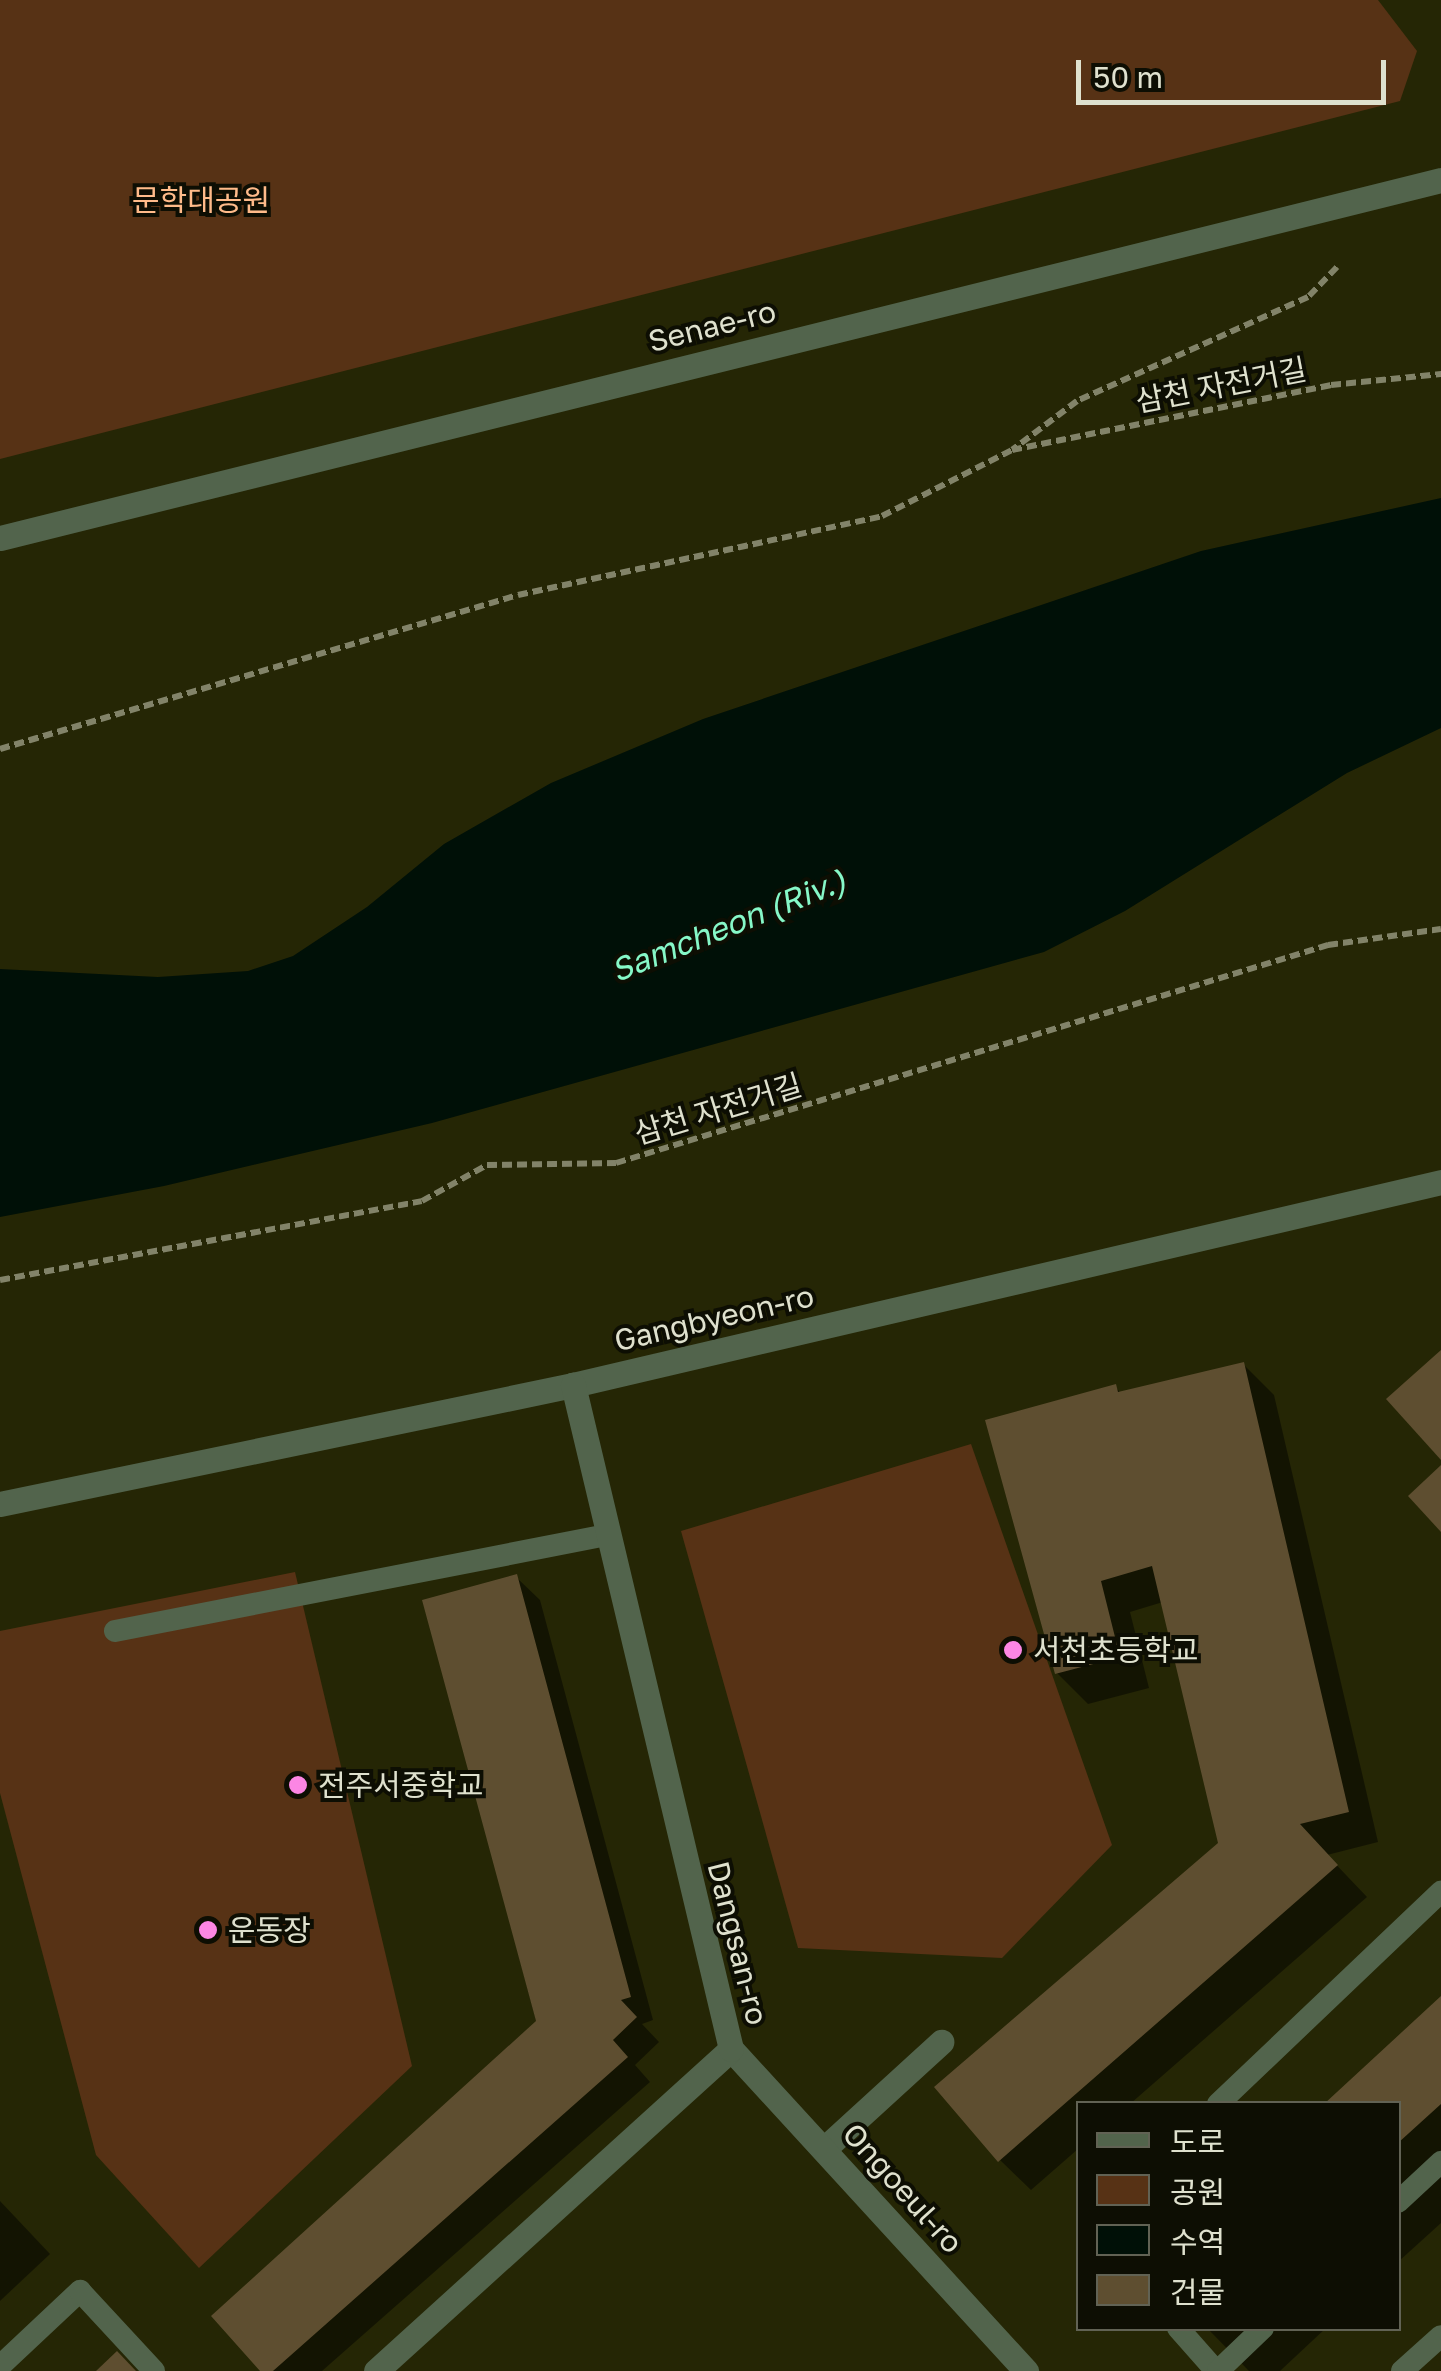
<!DOCTYPE html>
<meta charset="utf-8">
<style>
body{margin:0}
#map{position:relative;width:1441px;height:2371px;overflow:hidden;background:#252605;font-family:"Golos Text","Noto Sans KR",sans-serif}
div>[style]{position:absolute}
.green>*{inset:0;background:#573215}
.water>*{inset:0;background:#001007}
.shadow>*{inset:0;background:#0007}
.building>*{inset:0;background:#5e4e30}
.path>*{height:6px;margin-top:-3px;transform-origin:0;background:repeating-linear-gradient(90deg,#828369 0 10px,transparent 0 15px)}
.service>*{height:22px;margin:-11px;padding:0 11px;transform-origin:11px;border-radius:11px;background:#52644c}
.minor>*{height:25px;margin:-12.5px;padding:0 12.5px;transform-origin:12.5px;border-radius:12.5px;background:#52644c}
.tertiary>*{height:25px;margin:-12.5px;padding:0 12.5px;transform-origin:12.5px;border-radius:12.5px;background:#52644c}
.dots>*{width:28px;height:28px;translate:-50% -50%;box-sizing:border-box;border:5px solid #0d0e03;border-radius:50%}
span{translate:-50% -50%;white-space:nowrap;text-align:center;line-height:1.15;-webkit-text-stroke:8px #0d0e03;paint-order:stroke}
.park-label{font-size:30px;color:#ffbb8a}
.street-label{font-size:30px;color:#dfe1ce}
.poi-label{font-size:30px;color:#dfe1ce}
.left{translate:0 -50%;text-align:left}
.water-label{font-size:32px;color:#86f8c8;font-style:italic}
.legend{position:absolute;left:1076px;top:2101px;width:325px;height:230px;box-sizing:border-box;background:#0d0e03;border:2px solid #616254;margin:0;padding:12px 18px;list-style:none;font-size:30px;color:#dfe1ce}
.legend li{display:flex;align-items:center;gap:20px;height:50px}
.legend b{width:50px;border:2px solid #616254}
.scale{position:absolute;left:1076px;top:60px;width:310px;height:45px;box-sizing:border-box;border:5px solid #dfe1ce;border-top:0;padding-left:12px;font-size:30px;line-height:35px;white-space:nowrap;color:#dfe1ce;-webkit-text-stroke:8px #0d0e03;paint-order:stroke}
</style>
<div id="map">
<div class="green">
<div style="clip-path:polygon(0 0,1378px 0,1417px 51px,1400px 101px,0 459px)"></div>
<div style="clip-path:polygon(971px 1444px,1112px 1845px,1002px 1958px,798px 1948px,681px 1531px)"></div>
<div style="clip-path:polygon(295px 1572px,412px 2066px,199px 2268px,96px 2155px,0 1793px,0 1631px)"></div>
</div>
<div class="water">
<div style="clip-path:polygon(1441px 498px,1441px 728px,1347px 773px,1125px 911px,1044px 952px,432px 1123px,164px 1186px,0 1217px,0 969px,158px 977px,248px 971px,293px 956px,367px 907px,444px 844px,551px 783px,703px 719px,1201px 551px)"></div>
</div>
<div class="shadow">
<div style="clip-path:polygon(1243px 1364px,1274px 1395px,1378px 1842px,1327px 1855px,1367px 1897px,1130px 2104px,1078px 2104px,1078px 2149px,1031px 2190px,1000px 2160px,1220px 1844px,1163px 1602px,1130px 1612px,1149px 1688px,1088px 1704px,1057px 1673px,1115px 1387px,1122px 1394px)"></div>
<div style="clip-path:polygon(516px 1577px,540px 1600px,653px 2020px,642px 2024px,659px 2042px,635px 2065px,650px 2082px,322px 2371px,264px 2371px,537px 2024px,425px 1602px)"></div>
<div style="clip-path:polygon(1441px 2000px,1441px 2223px,1398px 2262px,1398px 2104px)"></div>
<div style="clip-path:polygon(0 2201px,50px 2254px,0 2301px)"></div>
<div style="clip-path:polygon(1207px 2328px,1326px 2328px,1280px 2371px,1249px 2371px)"></div>
</div>
<div class="building">
<div style="clip-path:polygon(1441px 1350px,1441px 1460px,1386px 1399px)"></div>
<div style="clip-path:polygon(1244px 1362px,1349px 1812px,1300px 1824px,1338px 1865px,998px 2162px,934px 2087px,1218px 1843px,1152px 1566px,1101px 1581px,1120px 1657px,1055px 1674px,985px 1420px,1116px 1384px,1118px 1392px)"></div>
<div style="clip-path:polygon(1441px 1465px,1441px 1532px,1408px 1496px)"></div>
<div style="clip-path:polygon(517px 1574px,631px 1997px,621px 2000px,637px 2017px,613px 2040px,628px 2057px,273px 2371px,260px 2371px,211px 2316px,536px 2021px,422px 1600px)"></div>
<div style="clip-path:polygon(1441px 1996px,1441px 2104px,1398px 2143px,1398px 2104px,1324px 2104px)"></div>
<div style="clip-path:polygon(117px 2351px,136px 2371px,96px 2371px)"></div>
</div>
<div class="path">
<div style="left:1337px;top:267px;width:42px;rotate:134deg"></div>
<div style="left:1308px;top:297px;width:253px;rotate:155.8deg"></div>
<div style="left:1077px;top:401px;width:81px;rotate:143deg"></div>
<div style="left:1012px;top:450px;width:326px;rotate:-11.5deg"></div>
<div style="left:1331px;top:385px;width:111px;rotate:-5.7deg"></div>
<div style="left:0;top:749px;width:540px;rotate:-16.56deg"></div>
<div style="left:518px;top:595px;width:372px;rotate:-12.2deg"></div>
<div style="left:882px;top:516px;width:146px;rotate:-26.9deg"></div>
<div style="left:0;top:1280px;width:429px;rotate:-10.6deg"></div>
<div style="left:422px;top:1201px;width:74px;rotate:-29deg"></div>
<div style="left:487px;top:1165px;width:129px;rotate:-0.9deg"></div>
<div style="left:616px;top:1163px;width:745px;rotate:-17.02deg"></div>
<div style="left:1328px;top:945px;width:114px;rotate:-8.1deg"></div>
</div>
<div class="service">
<div style="left:115px;top:1631px;width:501px;rotate:-11.04deg"></div>
<div style="left:1218px;top:2104px;width:308px;rotate:-43.6deg"></div>
<div style="left:1398px;top:2202px;width:59px;rotate:-42.9deg"></div>
<div style="left:1178px;top:2328px;width:57px;rotate:48.5deg"></div>
<div style="left:0;top:2366px;width:110px;rotate:-43.2deg"></div>
<div style="left:80px;top:2291px;width:109px;rotate:47.2deg"></div>
<div style="left:1218px;top:2371px;width:62px;rotate:-43.7deg"></div>
<div style="left:1402px;top:2371px;width:52px;rotate:-41.9deg"></div>
</div>
<div class="minor">
<div style="left:824px;top:2149px;width:159px;rotate:-42.4deg"></div>
</div>
<div class="tertiary">
<div style="left:0;top:538px;width:1485px;rotate:-13.95deg"></div>
<div style="left:0;top:1504px;width:585px;rotate:-11.73deg"></div>
<div style="left:573px;top:1385px;width:891px;rotate:-13.16deg"></div>
<div style="left:731px;top:2049px;width:437px;rotate:47.5deg"></div>
<div style="left:376px;top:2371px;width:479px;rotate:-42.2deg"></div>
<div style="left:731px;top:2049px;width:683px;rotate:-103.38deg"></div>
</div>
<div class="dots">
<div style="left:1013px;top:1650px;background:#fc86e4"></div>
<div style="left:298px;top:1785px;background:#fc86e4"></div>
<div style="left:208px;top:1930px;background:#fc86e4"></div>
</div>
<div class="park-label">
<span style="left:201px;top:200px">문학대공원</span>
</div>
<div class="street-label">
<span style="left:712px;top:326px;rotate:-14deg">Senae-ro</span>
<span style="left:1221px;top:385px;rotate:-11deg">삼천 자전거길</span>
<span style="left:718px;top:1109px;rotate:-17deg">삼천 자전거길</span>
<span style="left:714px;top:1318px;rotate:-13deg">Gangbyeon-ro</span>
<span style="left:738px;top:1943px;rotate:76deg">Dangsan-ro</span>
<span style="left:903px;top:2188px;rotate:48deg">Ongoeul-ro</span>
</div>
<div class="poi-label">
<span class="left" style="left:1033px;top:1650px">서천초등학교</span>
<span class="left" style="left:318px;top:1785px">전주서중학교</span>
<span class="left" style="left:228px;top:1930px">운동장</span>
</div>
<div class="water-label">
<span style="left:728px;top:925px;rotate:-22deg">Samcheon (Riv.)</span>
</div>
<ul class="legend">
<li><b style="height:12px;background:#52644c"></b>도로</li>
<li><b style="height:28px;background:#573215"></b>공원</li>
<li><b style="height:28px;background:#001007"></b>수역</li>
<li><b style="height:28px;background:#5e4e30"></b>건물</li>
</ul>
<div class="scale">50 m</div>
</div>
